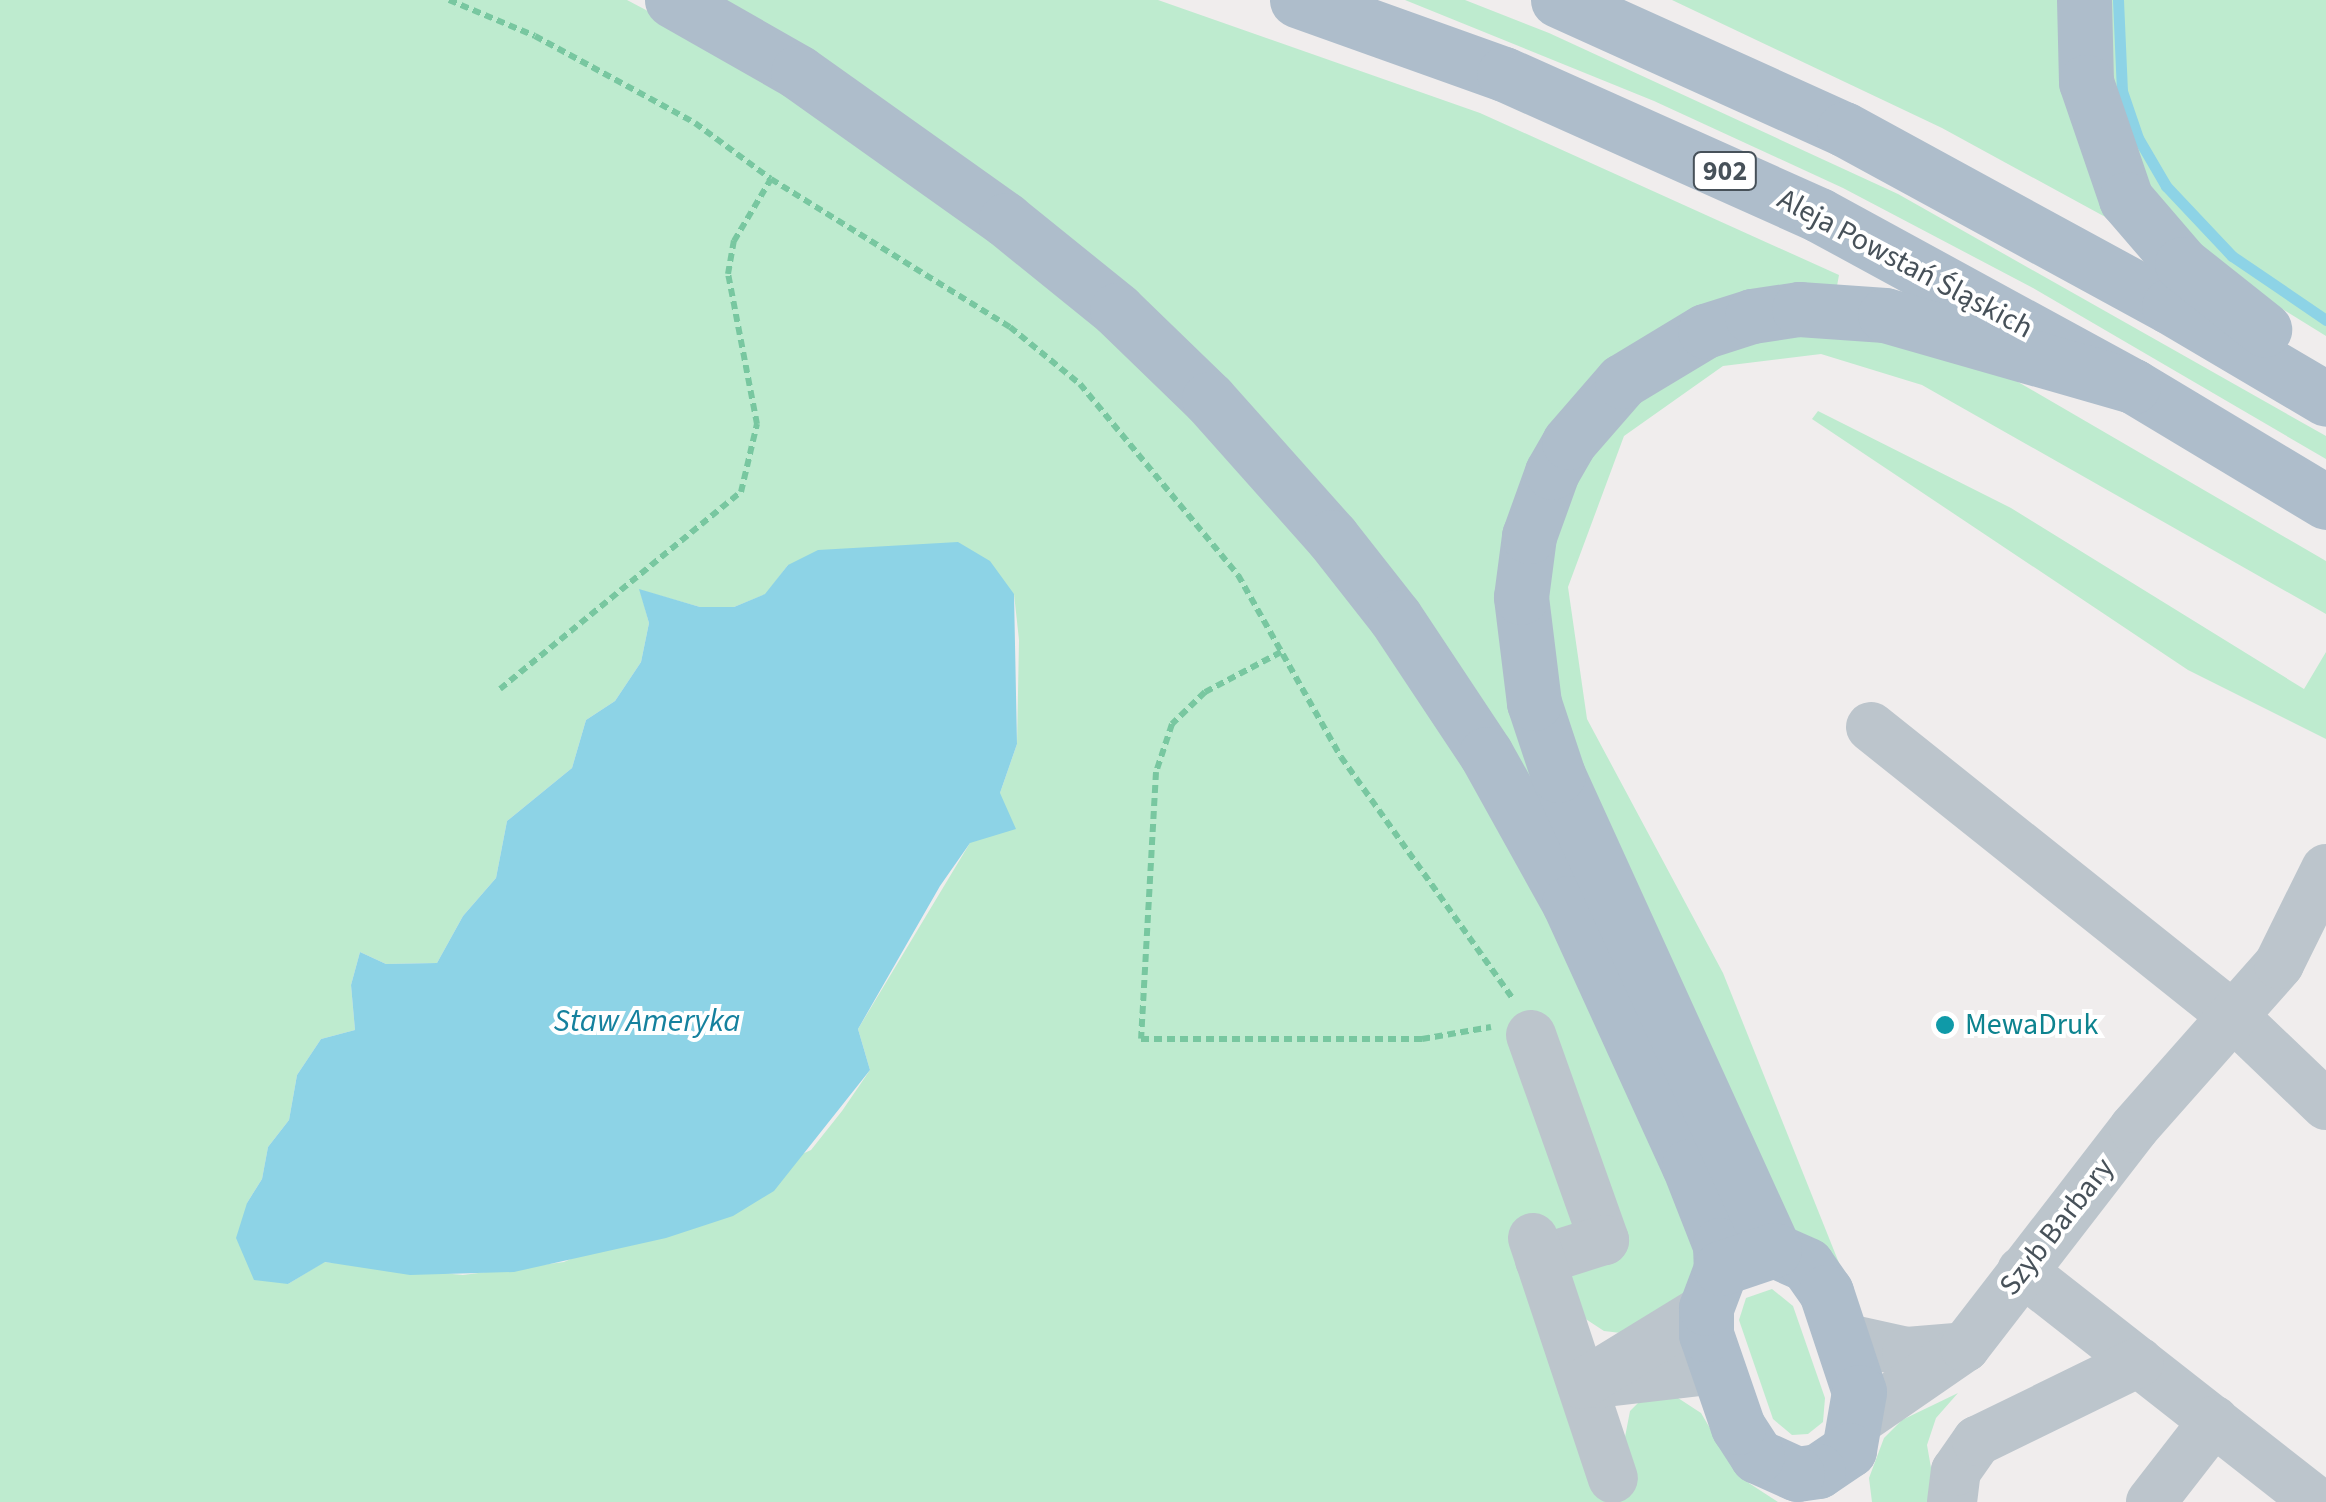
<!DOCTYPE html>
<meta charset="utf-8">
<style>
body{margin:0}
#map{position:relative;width:2326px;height:1502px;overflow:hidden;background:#f0eded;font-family:"Source Sans 3",sans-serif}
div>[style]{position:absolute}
.green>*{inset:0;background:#beebcf}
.water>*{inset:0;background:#8dd3e6}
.stream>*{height:11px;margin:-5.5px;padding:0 5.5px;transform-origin:5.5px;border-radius:5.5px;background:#8dd3e6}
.path>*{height:6px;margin-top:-3px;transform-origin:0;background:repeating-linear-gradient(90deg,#78c7a0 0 8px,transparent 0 13px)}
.minor>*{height:50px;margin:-25px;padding:0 25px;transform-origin:25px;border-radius:25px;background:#bcc5cc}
.major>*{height:55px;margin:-27.5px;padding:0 27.5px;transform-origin:27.5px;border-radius:27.5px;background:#aebdcb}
.dots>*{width:28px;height:28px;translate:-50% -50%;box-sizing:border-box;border:5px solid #fff;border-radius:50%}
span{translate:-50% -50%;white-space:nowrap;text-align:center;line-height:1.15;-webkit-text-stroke:8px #fff;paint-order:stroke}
.shield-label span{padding:2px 8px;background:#fff;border:2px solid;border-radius:8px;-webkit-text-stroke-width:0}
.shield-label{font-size:28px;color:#475159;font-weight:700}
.street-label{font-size:30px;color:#475159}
.culture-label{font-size:30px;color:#0d838f}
.left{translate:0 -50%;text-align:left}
.water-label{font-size:32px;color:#15819e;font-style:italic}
</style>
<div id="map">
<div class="green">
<div style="clip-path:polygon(evenodd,0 0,627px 0,750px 65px,1102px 322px,1327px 561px,1536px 875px,1703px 1254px,1690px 1293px,1621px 1333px,1604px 1331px,1578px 1314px,1625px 1437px,1630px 1411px,1642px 1399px,1678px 1398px,1701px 1413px,1738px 1476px,1778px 1502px,0 1502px,0 0,788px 565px,1014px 594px,1019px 640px,1017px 744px,1000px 793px,858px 1029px,870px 1070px,842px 1111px,811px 1150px,564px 1262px,463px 1275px,324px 1262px,288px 1284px,247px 1203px,262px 1179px,268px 1147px,289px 1120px,297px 1075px,321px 1039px,355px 1030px,351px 985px,360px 952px,386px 964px,437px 963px,463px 916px,496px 878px,507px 821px,572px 768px,586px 720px,615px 701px,641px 662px,649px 623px,640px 590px,700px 607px,734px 607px,766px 594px,788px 565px)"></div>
<div style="clip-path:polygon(705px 0,1158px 0,1480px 113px,1839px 275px,1837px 286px,1799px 287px,1533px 465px,1579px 851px,1359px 545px)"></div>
<div style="clip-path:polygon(1405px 0,1465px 0,1549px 33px,1898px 194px,2326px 436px,2326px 459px,2033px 288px,1843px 188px,1654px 101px)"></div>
<div style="clip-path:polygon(1672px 0,2067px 0,2120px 225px,1942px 128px)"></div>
<div style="clip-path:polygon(2103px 0,2326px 0,2326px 336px,2260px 295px,2182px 229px,2134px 164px,2113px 111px)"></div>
<div style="clip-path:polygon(1798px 323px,1994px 368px,2326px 561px,2326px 614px,1922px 385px,1821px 354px,1723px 366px,1624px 436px,1568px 587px,1587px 719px,1723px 973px,1841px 1268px,1793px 1233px,1586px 792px,1540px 652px,1562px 489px,1640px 387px)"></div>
<div style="clip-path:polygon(1818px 411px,2011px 508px,2304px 689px,2326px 652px,2326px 739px,2188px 670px,1812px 419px)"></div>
<div style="clip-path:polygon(1772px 1289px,1793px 1306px,1825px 1398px,1823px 1422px,1808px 1434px,1792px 1435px,1773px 1419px,1739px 1320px,1746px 1298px)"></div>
<div style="clip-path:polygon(1958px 1393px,1936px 1418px,1927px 1445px,1937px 1502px,1872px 1502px,1869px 1478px,1884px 1438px,1902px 1420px)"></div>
</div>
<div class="water">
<div style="clip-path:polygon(958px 542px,990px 561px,1014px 594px,1017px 744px,1000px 793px,1016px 829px,970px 843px,940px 886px,858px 1029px,870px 1070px,774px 1191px,733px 1216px,666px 1238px,514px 1272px,410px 1275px,325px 1262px,288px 1284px,254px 1280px,236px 1238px,247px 1203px,262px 1179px,268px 1147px,289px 1120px,297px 1075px,321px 1039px,355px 1030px,351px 985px,360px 952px,386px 964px,437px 963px,463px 916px,496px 878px,507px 821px,572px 768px,586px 720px,615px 701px,641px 662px,649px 623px,639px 589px,700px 607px,734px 607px,765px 594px,788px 565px,818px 550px)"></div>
</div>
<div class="stream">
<div style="left:2118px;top:0;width:91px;rotate:87.5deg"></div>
<div style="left:2122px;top:91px;width:50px;rotate:71.2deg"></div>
<div style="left:2138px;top:138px;width:56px;rotate:59.7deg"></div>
<div style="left:2166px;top:186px;width:96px;rotate:46.7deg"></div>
<div style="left:2232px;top:256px;width:114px;rotate:34.2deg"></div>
</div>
<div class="path">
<div style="left:449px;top:0;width:93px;rotate:22.7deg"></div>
<div style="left:535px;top:36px;width:182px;rotate:28.5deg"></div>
<div style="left:695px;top:123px;width:94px;rotate:36.4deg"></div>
<div style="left:771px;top:179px;width:281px;rotate:31.8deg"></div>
<div style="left:1010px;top:327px;width:90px;rotate:39.2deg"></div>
<div style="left:1080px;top:384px;width:248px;rotate:50.4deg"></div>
<div style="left:1238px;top:575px;width:209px;rotate:60.5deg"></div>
<div style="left:1341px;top:757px;width:297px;rotate:54.6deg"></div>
<div style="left:1281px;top:652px;width:86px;rotate:152.2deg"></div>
<div style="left:1205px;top:692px;width:46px;rotate:135.9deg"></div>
<div style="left:1172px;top:724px;width:51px;rotate:108.4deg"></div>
<div style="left:1156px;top:772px;width:267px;rotate:93.2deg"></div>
<div style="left:1141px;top:1039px;width:281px"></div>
<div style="left:1422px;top:1039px;width:70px;rotate:-9.9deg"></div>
<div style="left:500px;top:689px;width:311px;rotate:-39.3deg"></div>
<div style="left:741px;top:492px;width:70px;rotate:-76.8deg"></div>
<div style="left:757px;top:424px;width:153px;rotate:-100.9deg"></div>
<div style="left:728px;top:274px;width:34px;rotate:-80deg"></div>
<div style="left:734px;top:241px;width:72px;rotate:-59.2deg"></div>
</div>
<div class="minor">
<div style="left:1871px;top:727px;width:463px;rotate:38.6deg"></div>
<div style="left:2233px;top:1016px;width:129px;rotate:43.7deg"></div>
<div style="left:1531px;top:1035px;width:218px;rotate:70.4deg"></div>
<div style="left:1604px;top:1240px;width:67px;rotate:162.6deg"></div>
<div style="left:1533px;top:1238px;width:253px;rotate:71.6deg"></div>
<div style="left:2022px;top:1271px;width:375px;rotate:38.1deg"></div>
<div style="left:1843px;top:1338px;width:66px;rotate:12.3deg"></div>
<div style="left:1907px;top:1352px;width:58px;rotate:-4.9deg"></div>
<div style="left:1597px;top:1383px;width:121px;rotate:-6.7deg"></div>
<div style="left:1582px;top:1384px;width:145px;rotate:-31.5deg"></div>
<div style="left:1859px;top:1420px;width:129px;rotate:-34.6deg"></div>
<div style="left:1965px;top:1347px;width:277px;rotate:-52.3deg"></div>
<div style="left:2134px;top:1128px;width:219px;rotate:-48.5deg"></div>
<div style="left:2279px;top:964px;width:106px;rotate:-63.7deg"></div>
<div style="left:1952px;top:1502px;width:31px;rotate:-83deg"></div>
<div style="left:1956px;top:1471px;width:37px;rotate:-55deg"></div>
<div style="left:1977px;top:1441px;width:180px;rotate:-26deg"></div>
<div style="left:2151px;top:1502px;width:103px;rotate:-52.1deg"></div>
</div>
<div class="major">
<div style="left:672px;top:0;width:145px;rotate:29.7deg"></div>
<div style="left:798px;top:72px;width:255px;rotate:35.4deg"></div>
<div style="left:1006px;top:220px;width:143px;rotate:39deg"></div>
<div style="left:1117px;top:310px;width:128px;rotate:44.1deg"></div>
<div style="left:1209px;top:399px;width:185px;rotate:48.3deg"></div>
<div style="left:1332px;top:537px;width:102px;rotate:51.8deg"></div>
<div style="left:1395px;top:617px;width:164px;rotate:56.4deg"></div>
<div style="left:1486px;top:754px;width:171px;rotate:60.9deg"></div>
<div style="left:1569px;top:903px;width:289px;rotate:65.5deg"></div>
<div style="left:1689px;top:1166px;width:85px;rotate:68.6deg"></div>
<div style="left:1720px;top:1245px;width:23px;rotate:88deg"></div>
<div style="left:1297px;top:0;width:220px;rotate:19.7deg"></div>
<div style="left:1504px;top:74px;width:345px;rotate:24.1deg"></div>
<div style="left:1819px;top:215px;width:358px;rotate:28.6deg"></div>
<div style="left:2133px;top:386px;width:225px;rotate:31deg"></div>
<div style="left:1558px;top:0;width:314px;rotate:24.3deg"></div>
<div style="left:1844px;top:129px;width:370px;rotate:28.6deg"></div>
<div style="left:2169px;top:306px;width:182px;rotate:30.6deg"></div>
<div style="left:2084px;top:0;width:82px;rotate:88.6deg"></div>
<div style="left:2086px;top:82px;width:124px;rotate:71.1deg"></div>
<div style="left:2126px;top:199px;width:86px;rotate:49.3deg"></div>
<div style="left:2182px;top:264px;width:105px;rotate:38.4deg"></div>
<div style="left:1774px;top:1250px;width:522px;rotate:-114.45deg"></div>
<div style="left:1558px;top:775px;width:76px;rotate:-108.4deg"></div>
<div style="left:1534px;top:703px;width:107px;rotate:-97deg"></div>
<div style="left:1521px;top:597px;width:62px;rotate:-82.5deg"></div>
<div style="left:1529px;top:536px;width:68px;rotate:-70.2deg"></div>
<div style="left:1552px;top:472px;width:34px;rotate:-60deg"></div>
<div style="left:1569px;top:442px;width:81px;rotate:-49deg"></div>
<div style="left:1622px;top:381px;width:97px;rotate:-31.1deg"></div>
<div style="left:1705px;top:331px;width:49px;rotate:-17.7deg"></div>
<div style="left:1752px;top:316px;width:48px;rotate:-8.5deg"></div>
<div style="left:1799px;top:309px;width:86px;rotate:4deg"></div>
<div style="left:1885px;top:315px;width:258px;rotate:16deg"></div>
<div style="left:1774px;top:1250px;width:36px;rotate:24deg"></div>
<div style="left:1807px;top:1265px;width:33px;rotate:55deg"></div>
<div style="left:1826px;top:1292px;width:105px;rotate:71.7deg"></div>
<div style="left:1859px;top:1392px;width:59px;rotate:99.8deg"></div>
<div style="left:1849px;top:1450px;width:37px;rotate:146deg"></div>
<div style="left:1818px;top:1471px;width:21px;rotate:172deg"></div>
<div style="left:1797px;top:1474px;width:44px;rotate:-155.8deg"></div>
<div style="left:1757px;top:1456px;width:35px;rotate:-123deg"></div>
<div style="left:1738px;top:1427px;width:98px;rotate:-109deg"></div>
<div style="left:1706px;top:1334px;width:26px;rotate:-90deg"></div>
<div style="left:1706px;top:1308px;width:43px;rotate:-69.4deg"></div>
<div style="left:1721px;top:1268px;width:56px;rotate:-18.8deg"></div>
</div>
<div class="dots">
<div style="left:1945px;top:1025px;background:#0f9aa8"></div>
</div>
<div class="shield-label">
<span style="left:1725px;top:171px">902</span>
</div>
<div class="street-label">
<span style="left:1905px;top:264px;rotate:28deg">Aleja Powstań Śląskich</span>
<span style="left:2057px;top:1227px;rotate:-52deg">Szyb Barbary</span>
</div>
<div class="culture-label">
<span class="left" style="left:1965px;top:1025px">MewaDruk</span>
</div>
<div class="water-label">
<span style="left:647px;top:1021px">Staw Ameryka</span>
</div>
</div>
